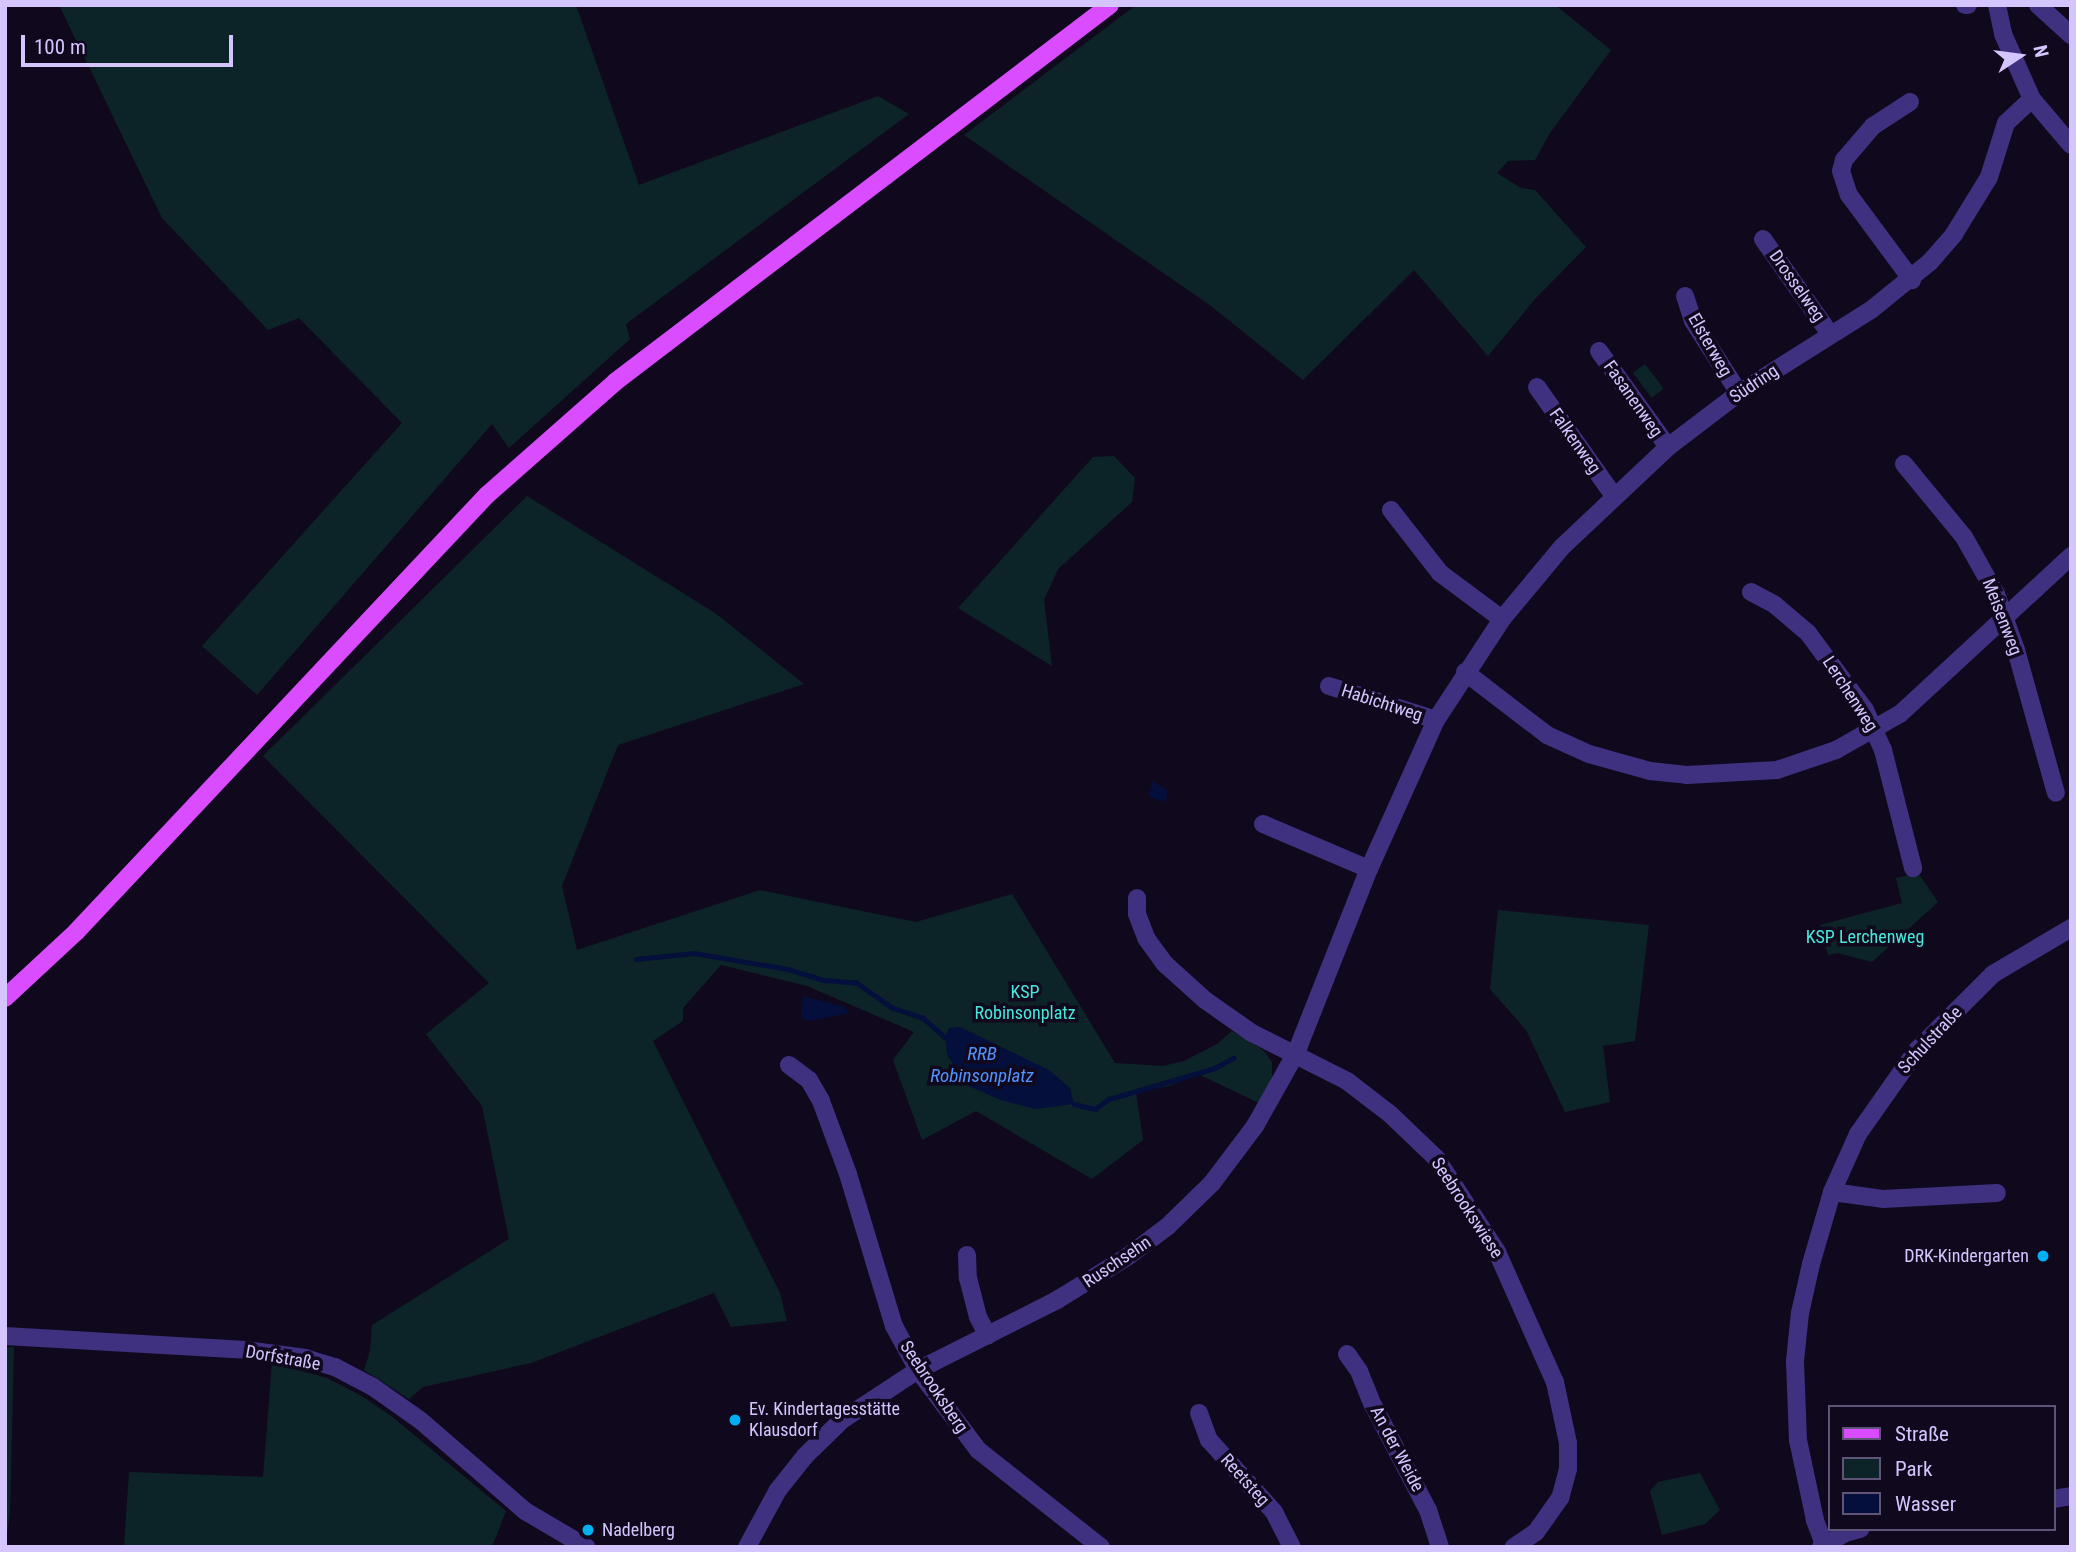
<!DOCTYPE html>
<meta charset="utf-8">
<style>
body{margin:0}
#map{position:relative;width:2076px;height:1552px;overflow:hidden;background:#10091d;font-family:"Roboto Condensed",sans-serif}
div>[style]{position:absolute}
.green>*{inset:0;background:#0c2427;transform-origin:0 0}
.water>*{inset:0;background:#040f3b}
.stream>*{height:4.5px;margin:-2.25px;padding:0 2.25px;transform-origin:2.25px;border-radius:2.25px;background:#040f3b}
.minor>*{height:18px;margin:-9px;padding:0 9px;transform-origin:9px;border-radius:9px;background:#403080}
.major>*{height:18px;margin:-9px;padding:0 9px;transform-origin:9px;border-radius:9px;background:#da4cff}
.dots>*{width:19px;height:19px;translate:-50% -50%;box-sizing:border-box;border:4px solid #10091d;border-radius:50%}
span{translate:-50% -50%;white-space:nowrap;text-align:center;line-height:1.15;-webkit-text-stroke:7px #10091d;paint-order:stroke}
.street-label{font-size:18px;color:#d5c5ff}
.park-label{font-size:18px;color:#47e9db}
.poi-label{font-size:18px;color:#d5c5ff}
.right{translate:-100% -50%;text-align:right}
.left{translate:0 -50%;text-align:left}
.water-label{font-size:19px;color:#5393ff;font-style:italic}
.frame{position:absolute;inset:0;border:7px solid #d5c5ff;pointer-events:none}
.legend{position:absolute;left:1828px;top:1405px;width:228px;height:126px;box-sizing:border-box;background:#10091d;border:2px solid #5f5477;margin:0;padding:9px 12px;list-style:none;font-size:21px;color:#d5c5ff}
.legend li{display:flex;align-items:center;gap:14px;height:35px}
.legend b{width:35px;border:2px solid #5f5477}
.north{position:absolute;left:1985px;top:21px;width:70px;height:70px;-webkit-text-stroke:5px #10091d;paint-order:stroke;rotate:77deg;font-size:19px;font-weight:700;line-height:28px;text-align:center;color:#d5c5ff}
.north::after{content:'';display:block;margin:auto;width:24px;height:32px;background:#d5c5ff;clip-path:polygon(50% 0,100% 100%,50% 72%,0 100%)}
.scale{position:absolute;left:21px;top:35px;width:212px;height:32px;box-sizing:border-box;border:4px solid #d5c5ff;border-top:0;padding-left:9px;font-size:21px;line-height:24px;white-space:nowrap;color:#d5c5ff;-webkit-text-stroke:5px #10091d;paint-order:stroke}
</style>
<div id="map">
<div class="green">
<div style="clip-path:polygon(59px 5px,576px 5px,639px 185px,878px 96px,909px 114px,626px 324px,630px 339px,509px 448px,492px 424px,257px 695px,202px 646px,402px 423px,299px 318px,268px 330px,162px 218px)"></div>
<div style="clip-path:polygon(1136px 5px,1555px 5px,1611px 50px,1550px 133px,1535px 160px,1508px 161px,1497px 173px,1521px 188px,1535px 190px,1586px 247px,1535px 299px,1488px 356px,1414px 270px,1303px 380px,1211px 306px,964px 135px)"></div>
<div style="left:1645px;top:364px;width:31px;height:15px;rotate:53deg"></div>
<div style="clip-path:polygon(1114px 456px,1135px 478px,1132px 502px,1058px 569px,1044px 600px,1052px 666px,958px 608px,1093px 457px)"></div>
<div style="clip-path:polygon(527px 496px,715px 613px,804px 684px,618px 745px,562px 886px,577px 950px,760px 890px,916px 922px,1012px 894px,1115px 1063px,1163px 1066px,1184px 1061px,1217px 1044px,1232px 1031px,1263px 1050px,1272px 1062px,1272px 1078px,1259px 1103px,1198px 1074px,1169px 1086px,1136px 1092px,1143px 1140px,1092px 1179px,976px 1111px,922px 1140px,893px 1060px,914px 1032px,807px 986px,721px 965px,683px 1008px,683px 1021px,653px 1041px,780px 1293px,787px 1321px,731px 1327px,714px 1293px,531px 1363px,423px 1387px,409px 1399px,364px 1370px,370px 1351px,372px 1325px,509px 1239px,482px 1106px,426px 1034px,489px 983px,263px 756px)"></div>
<div style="clip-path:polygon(1918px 873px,1938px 902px,1872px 962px,1838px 953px,1828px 955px,1820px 925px,1902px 903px,1896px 878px)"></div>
<div style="clip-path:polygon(1498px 910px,1649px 925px,1635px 1041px,1603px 1046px,1610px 1102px,1565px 1112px,1526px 1030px,1490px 989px)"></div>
<div style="clip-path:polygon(14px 1347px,10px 1513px,5px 1547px,5px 1348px)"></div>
<div style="clip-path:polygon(272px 1363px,327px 1378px,360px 1395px,390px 1415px,506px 1511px,492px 1547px,124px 1547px,129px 1472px,263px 1477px)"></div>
<div style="clip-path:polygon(1700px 1473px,1720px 1510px,1705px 1524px,1662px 1535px,1650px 1491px,1658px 1482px)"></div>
</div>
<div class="water">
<div style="clip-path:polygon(1152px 781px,1167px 790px,1166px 802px,1149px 797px)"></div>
<div style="clip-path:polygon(803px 996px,844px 1007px,849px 1013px,810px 1021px,803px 1019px,801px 1016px)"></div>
<div style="clip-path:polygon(960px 1027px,1049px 1070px,1070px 1088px,1074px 1104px,1035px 1109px,1001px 1100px,964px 1084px,947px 1054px,945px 1037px,949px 1028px)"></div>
</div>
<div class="stream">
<div style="left:636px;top:959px;width:58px;rotate:-5.9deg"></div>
<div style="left:694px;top:953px;width:95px;rotate:9.7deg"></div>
<div style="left:788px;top:969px;width:39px;rotate:17deg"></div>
<div style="left:825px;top:980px;width:32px;rotate:5deg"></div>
<div style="left:857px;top:983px;width:44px;rotate:34.8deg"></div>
<div style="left:893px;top:1008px;width:32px;rotate:18deg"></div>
<div style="left:923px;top:1018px;width:29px;rotate:41deg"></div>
<div style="left:1074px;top:1104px;width:22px;rotate:13deg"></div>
<div style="left:1095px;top:1109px;width:17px;rotate:-36deg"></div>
<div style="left:1109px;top:1099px;width:110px;rotate:-16.3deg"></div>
<div style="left:1215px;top:1068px;width:21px;rotate:-29deg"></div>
</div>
<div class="minor">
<div style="left:1965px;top:5px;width:3px"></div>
<div style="left:1997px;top:5px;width:30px;rotate:78deg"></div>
<div style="left:2003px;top:34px;width:71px;rotate:66deg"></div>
<div style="left:2032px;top:99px;width:60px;rotate:49.7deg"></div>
<div style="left:2038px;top:5px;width:45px;rotate:42.3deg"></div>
<div style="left:1910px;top:102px;width:44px;rotate:147deg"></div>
<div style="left:1873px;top:126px;width:45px;rotate:130.5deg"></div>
<div style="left:1844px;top:160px;width:11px;rotate:105deg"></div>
<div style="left:1841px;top:171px;width:25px;rotate:72deg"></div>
<div style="left:1849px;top:195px;width:106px;rotate:53.5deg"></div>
<div style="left:1763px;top:239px;width:116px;rotate:54.8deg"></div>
<div style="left:1685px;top:296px;width:26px;rotate:72deg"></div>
<div style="left:1693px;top:321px;width:85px;rotate:57.4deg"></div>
<div style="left:1599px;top:351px;width:118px;rotate:54.3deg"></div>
<div style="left:1537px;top:387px;width:133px;rotate:54.8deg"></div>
<div style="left:1904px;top:464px;width:94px;rotate:50.6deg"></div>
<div style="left:1964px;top:537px;width:65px;rotate:60.7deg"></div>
<div style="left:1996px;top:594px;width:59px;rotate:70.3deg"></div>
<div style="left:2016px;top:650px;width:148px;rotate:74.4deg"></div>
<div style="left:1391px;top:510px;width:80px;rotate:52.1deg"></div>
<div style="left:1440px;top:573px;width:77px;rotate:36.6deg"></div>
<div style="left:1751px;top:592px;width:27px;rotate:28deg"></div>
<div style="left:1775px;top:605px;width:43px;rotate:40.3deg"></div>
<div style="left:1808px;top:633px;width:96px;rotate:53.5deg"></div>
<div style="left:1865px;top:710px;width:44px;rotate:65.8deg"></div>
<div style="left:1883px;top:750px;width:122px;rotate:75.7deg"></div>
<div style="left:1465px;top:672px;width:103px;rotate:37.5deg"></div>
<div style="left:1547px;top:735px;width:46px;rotate:24.3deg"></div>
<div style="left:1589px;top:754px;width:63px;rotate:15.6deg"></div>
<div style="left:1650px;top:771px;width:37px;rotate:6deg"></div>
<div style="left:1687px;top:775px;width:90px;rotate:-3.2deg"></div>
<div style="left:1777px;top:770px;width:62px;rotate:-18.7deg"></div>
<div style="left:1836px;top:750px;width:73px;rotate:-29.4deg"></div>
<div style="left:1900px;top:714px;width:233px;rotate:-42.7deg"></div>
<div style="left:1329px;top:686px;width:112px;rotate:17.6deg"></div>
<div style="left:1263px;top:824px;width:115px;rotate:23deg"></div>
<div style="left:1137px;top:898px;width:16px;rotate:90deg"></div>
<div style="left:1137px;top:914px;width:26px;rotate:69deg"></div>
<div style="left:1146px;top:938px;width:32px;rotate:54deg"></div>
<div style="left:1165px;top:964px;width:54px;rotate:42deg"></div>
<div style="left:1205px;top:1000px;width:57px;rotate:35.1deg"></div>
<div style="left:1252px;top:1033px;width:106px;rotate:26.8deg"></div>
<div style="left:1347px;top:1081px;width:54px;rotate:37.5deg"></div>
<div style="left:1390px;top:1114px;width:64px;rotate:43.7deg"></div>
<div style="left:1436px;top:1158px;width:112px;rotate:57deg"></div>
<div style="left:1497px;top:1252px;width:142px;rotate:66deg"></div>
<div style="left:1555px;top:1382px;width:62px;rotate:78deg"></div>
<div style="left:1568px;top:1443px;width:26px;rotate:90deg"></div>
<div style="left:1568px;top:1469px;width:30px;rotate:105deg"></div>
<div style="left:1560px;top:1498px;width:42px;rotate:125.2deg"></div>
<div style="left:1536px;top:1532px;width:27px;rotate:146deg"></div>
<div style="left:789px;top:1065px;width:25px;rotate:37deg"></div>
<div style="left:809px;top:1080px;width:24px;rotate:60deg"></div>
<div style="left:821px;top:1101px;width:78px;rotate:69.7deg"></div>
<div style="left:848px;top:1174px;width:159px;rotate:73.2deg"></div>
<div style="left:894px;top:1326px;width:50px;rotate:61.4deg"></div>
<div style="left:918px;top:1370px;width:100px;rotate:53.1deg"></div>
<div style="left:978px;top:1450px;width:157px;rotate:38.3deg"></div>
<div style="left:1832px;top:1192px;width:51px;rotate:7.8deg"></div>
<div style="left:1883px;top:1199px;width:114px;rotate:-3deg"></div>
<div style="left:967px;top:1255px;width:23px;rotate:88deg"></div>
<div style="left:968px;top:1278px;width:40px;rotate:75.6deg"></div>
<div style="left:978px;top:1317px;width:21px;rotate:62deg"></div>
<div style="left:5px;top:1336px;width:241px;rotate:3.3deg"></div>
<div style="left:246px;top:1350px;width:60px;rotate:7.7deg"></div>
<div style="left:305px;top:1358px;width:31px;rotate:17deg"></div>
<div style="left:335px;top:1367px;width:43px;rotate:27.8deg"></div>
<div style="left:373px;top:1387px;width:57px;rotate:35.1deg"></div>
<div style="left:420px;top:1420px;width:139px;rotate:40.9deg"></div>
<div style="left:525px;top:1511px;width:71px;rotate:30.5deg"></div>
<div style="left:1347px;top:1354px;width:21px;rotate:55deg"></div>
<div style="left:1359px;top:1371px;width:37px;rotate:68deg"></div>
<div style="left:1373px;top:1405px;width:119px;rotate:62.4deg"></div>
<div style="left:1428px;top:1510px;width:39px;rotate:72deg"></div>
<div style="left:1199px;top:1413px;width:29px;rotate:70deg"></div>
<div style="left:1209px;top:1440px;width:97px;rotate:47.9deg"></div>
<div style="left:1274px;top:1512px;width:39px;rotate:63deg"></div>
<div style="left:2053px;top:1499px;width:18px;rotate:-9deg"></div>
<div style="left:1824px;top:1544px;width:26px;rotate:-111deg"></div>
<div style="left:1815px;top:1520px;width:82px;rotate:-102deg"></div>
<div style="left:1798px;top:1440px;width:79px;rotate:-92.2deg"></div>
<div style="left:1795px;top:1361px;width:48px;rotate:-84.1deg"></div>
<div style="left:1800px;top:1313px;width:50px;rotate:-77.3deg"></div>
<div style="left:1811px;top:1264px;width:75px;rotate:-73.7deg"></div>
<div style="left:1832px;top:1192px;width:64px;rotate:-65.9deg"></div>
<div style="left:1858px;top:1134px;width:103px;rotate:-54.9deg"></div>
<div style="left:1917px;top:1050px;width:107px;rotate:-45deg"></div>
<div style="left:1993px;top:974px;width:91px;rotate:-30.5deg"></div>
<div style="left:747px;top:1547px;width:65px;rotate:-61.5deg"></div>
<div style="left:778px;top:1490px;width:43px;rotate:-51.5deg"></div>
<div style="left:805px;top:1456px;width:52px;rotate:-44.2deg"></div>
<div style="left:842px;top:1420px;width:91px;rotate:-33.3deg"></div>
<div style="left:918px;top:1370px;width:156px;rotate:-26.7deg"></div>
<div style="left:1057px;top:1300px;width:82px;rotate:-31.6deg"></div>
<div style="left:1127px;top:1257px;width:51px;rotate:-37.1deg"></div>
<div style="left:1168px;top:1226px;width:62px;rotate:-44.3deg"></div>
<div style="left:1212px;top:1183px;width:71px;rotate:-53deg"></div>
<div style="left:1255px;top:1126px;width:84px;rotate:-60.7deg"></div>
<div style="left:1296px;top:1053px;width:198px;rotate:-68.4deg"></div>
<div style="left:1369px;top:869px;width:163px;rotate:-65.8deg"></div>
<div style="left:1436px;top:720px;width:121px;rotate:-56.8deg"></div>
<div style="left:1502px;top:619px;width:94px;rotate:-50.2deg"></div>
<div style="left:1562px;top:547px;width:146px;rotate:-43.3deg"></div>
<div style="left:1668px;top:447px;width:89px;rotate:-37.3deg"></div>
<div style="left:1739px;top:393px;width:156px;rotate:-32.2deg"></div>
<div style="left:1871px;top:310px;width:76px;rotate:-39.1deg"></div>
<div style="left:1930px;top:262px;width:37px;rotate:-49deg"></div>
<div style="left:1954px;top:234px;width:67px;rotate:-58.4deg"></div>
<div style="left:1989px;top:177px;width:57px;rotate:-72.5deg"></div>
<div style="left:2006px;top:123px;width:35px;rotate:-43deg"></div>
<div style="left:1821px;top:1547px;width:28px;rotate:-30deg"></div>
<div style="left:1845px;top:1533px;width:16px;rotate:-15deg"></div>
</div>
<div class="major">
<div style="left:5px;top:998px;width:97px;rotate:-42.9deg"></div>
<div style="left:76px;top:932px;width:600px;rotate:-46.76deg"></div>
<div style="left:487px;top:495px;width:171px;rotate:-41.4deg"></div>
<div style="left:615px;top:382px;width:622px;rotate:-37.29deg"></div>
</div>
<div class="dots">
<div style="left:2043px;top:1256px;background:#00b0f0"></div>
<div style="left:735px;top:1420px;background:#00b0f0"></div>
<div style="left:588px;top:1530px;background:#00b0f0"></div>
</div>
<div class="street-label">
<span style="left:1797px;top:286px;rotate:55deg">Drosselweg</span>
<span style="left:1710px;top:345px;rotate:60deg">Elsterweg</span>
<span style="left:1754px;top:384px;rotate:-34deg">Südring</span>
<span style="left:1633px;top:399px;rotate:55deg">Fasanenweg</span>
<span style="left:1575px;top:441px;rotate:55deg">Falkenweg</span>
<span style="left:2002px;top:617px;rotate:69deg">Meisenweg</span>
<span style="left:1850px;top:694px;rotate:57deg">Lerchenweg</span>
<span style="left:1382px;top:703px;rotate:18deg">Habichtweg</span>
<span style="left:1930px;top:1040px;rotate:-47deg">Schulstraße</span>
<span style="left:1467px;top:1208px;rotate:57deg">Seebrookswiese</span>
<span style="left:1117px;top:1262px;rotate:-34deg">Ruschsehn</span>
<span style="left:283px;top:1358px;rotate:10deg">Dorfstraße</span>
<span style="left:934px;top:1387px;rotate:56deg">Seebrooksberg</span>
<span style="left:1397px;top:1449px;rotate:62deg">An der Weide</span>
<span style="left:1245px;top:1480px;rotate:48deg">Reetsteg</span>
</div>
<div class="park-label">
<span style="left:1865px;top:937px">KSP Lerchenweg</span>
<span style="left:1025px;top:1003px">KSP<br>Robinsonplatz</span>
</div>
<div class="poi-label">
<span class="right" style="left:2029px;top:1256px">DRK-Kindergarten</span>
<span class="left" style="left:749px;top:1420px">Ev. Kindertagesstätte<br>Klausdorf</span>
<span class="left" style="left:602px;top:1530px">Nadelberg</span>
</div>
<div class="water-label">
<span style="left:982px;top:1065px">RRB<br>Robinsonplatz</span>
</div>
<div class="frame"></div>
<ul class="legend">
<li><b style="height:9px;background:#da4cff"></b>Straße</li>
<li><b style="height:19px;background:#0c2427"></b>Park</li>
<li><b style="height:19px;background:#040f3b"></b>Wasser</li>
</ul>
<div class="north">N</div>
<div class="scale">100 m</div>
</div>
